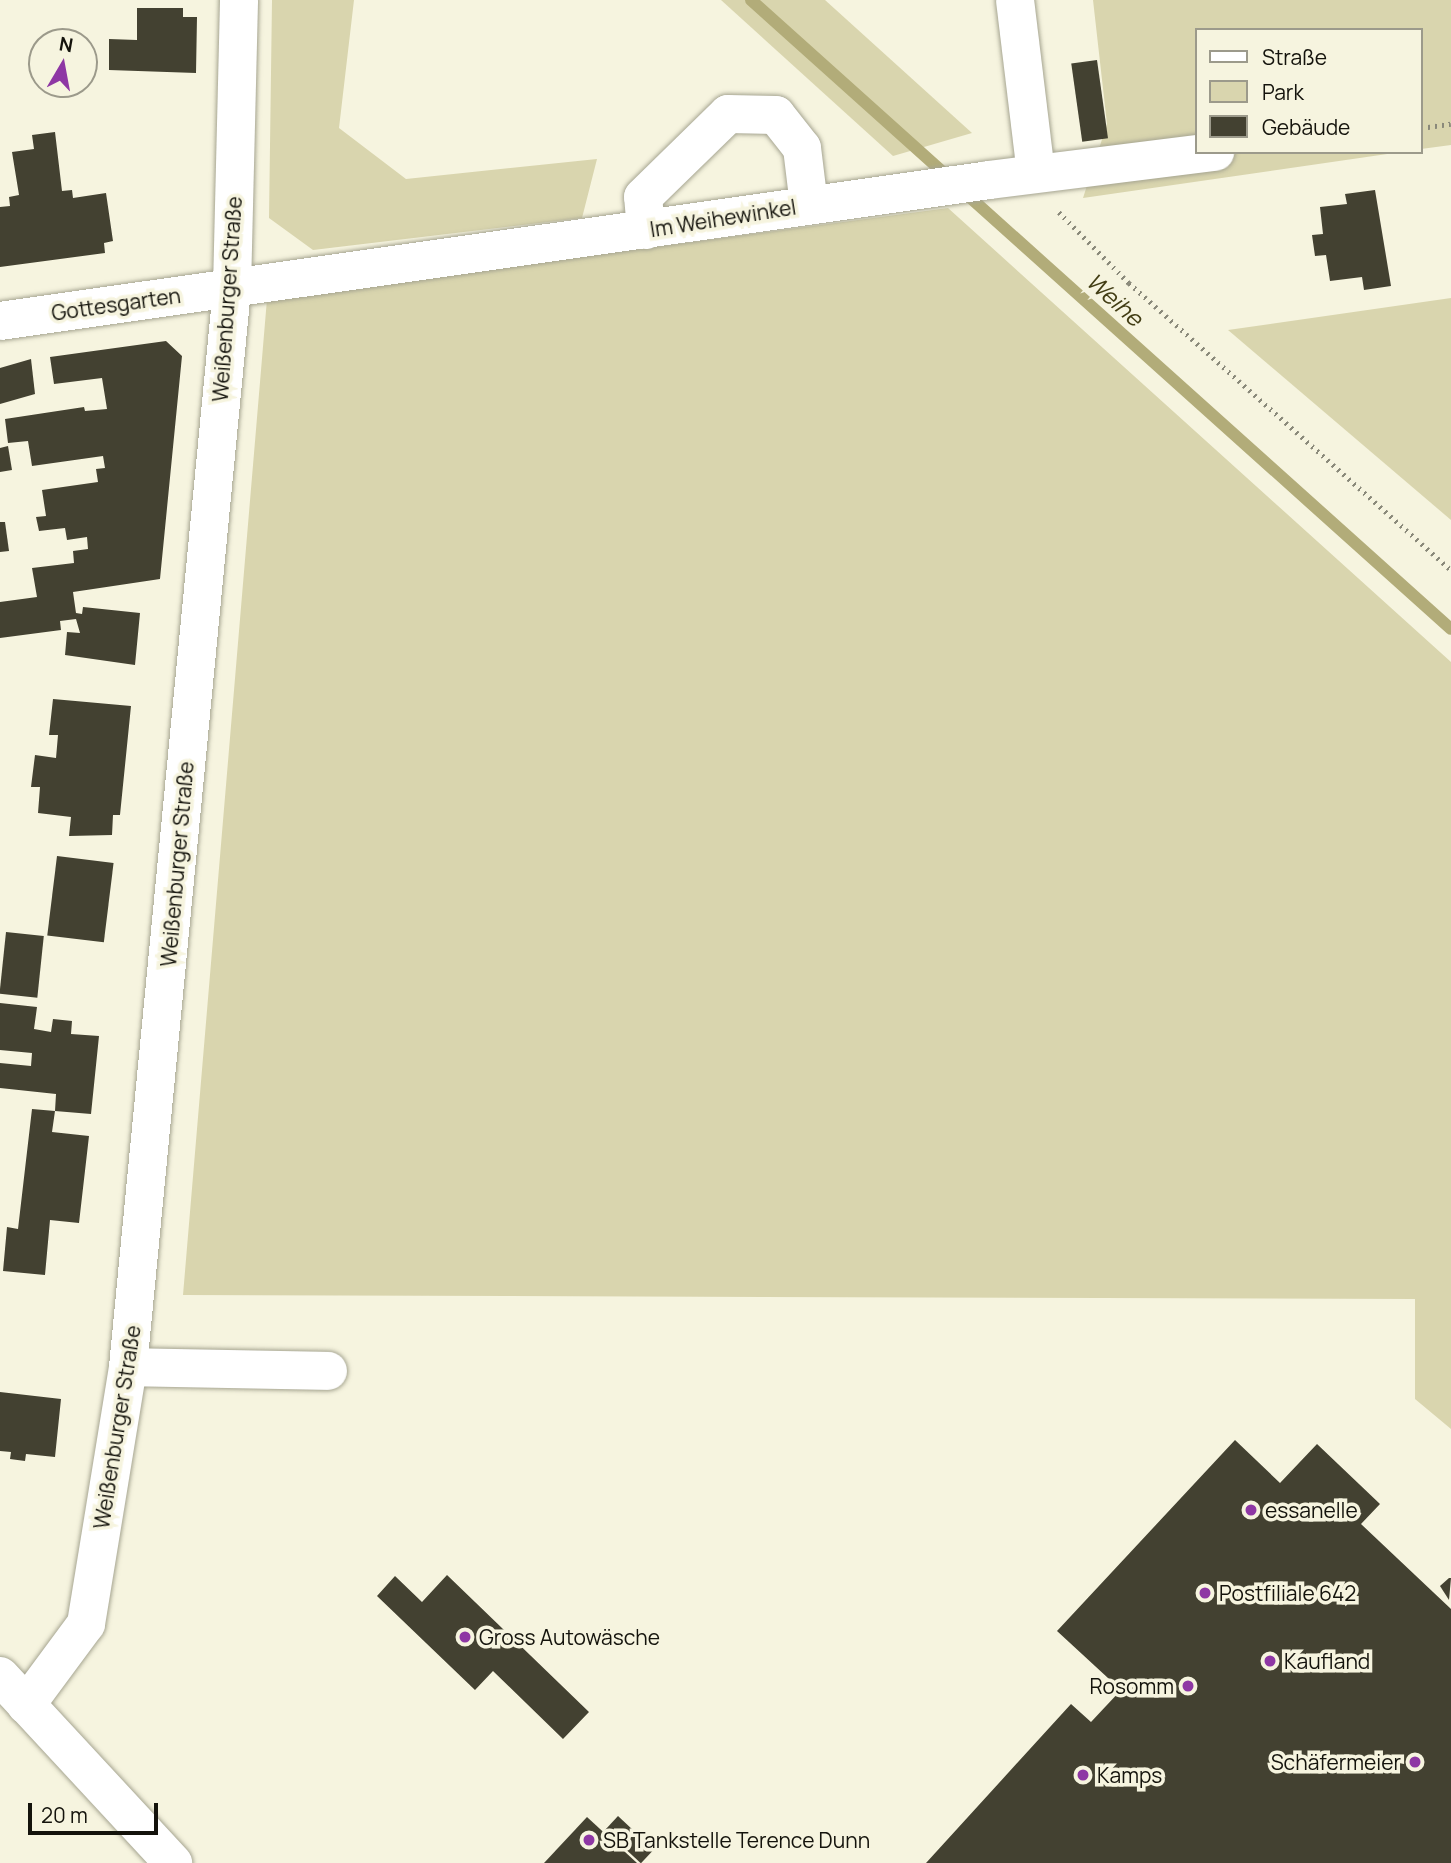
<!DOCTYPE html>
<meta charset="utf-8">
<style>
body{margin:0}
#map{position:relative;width:1451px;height:1863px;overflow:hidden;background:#f6f4df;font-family:Manrope,sans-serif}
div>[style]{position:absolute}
.green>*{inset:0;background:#d9d5ae}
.stream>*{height:12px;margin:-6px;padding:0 6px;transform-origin:6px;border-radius:6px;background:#b2ac79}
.building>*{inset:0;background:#434131;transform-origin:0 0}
.path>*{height:4.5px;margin-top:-2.25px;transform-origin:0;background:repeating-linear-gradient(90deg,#8a897a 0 2px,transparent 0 7px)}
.roads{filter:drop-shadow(0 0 2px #a6a591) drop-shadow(0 0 2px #a6a591)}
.minor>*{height:38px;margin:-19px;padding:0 19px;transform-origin:19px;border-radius:19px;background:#fff}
.dots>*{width:19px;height:19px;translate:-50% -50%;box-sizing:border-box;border:4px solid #f6f4df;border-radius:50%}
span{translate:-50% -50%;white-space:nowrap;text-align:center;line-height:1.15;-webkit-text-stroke:7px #f6f4df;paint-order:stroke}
.street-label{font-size:21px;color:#14130c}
.poi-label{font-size:21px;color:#14130c}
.left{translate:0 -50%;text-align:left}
.right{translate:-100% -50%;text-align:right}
.water-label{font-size:23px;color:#423d14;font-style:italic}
.legend{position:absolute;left:1195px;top:28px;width:228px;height:126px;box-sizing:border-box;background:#f6f4df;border:2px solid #9c9a8b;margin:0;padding:9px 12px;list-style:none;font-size:21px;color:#14130c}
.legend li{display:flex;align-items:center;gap:14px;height:35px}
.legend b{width:35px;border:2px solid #9c9a8b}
.north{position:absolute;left:28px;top:28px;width:70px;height:70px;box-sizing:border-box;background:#f6f4df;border:2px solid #9c9a8b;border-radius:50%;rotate:10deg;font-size:19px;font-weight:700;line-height:28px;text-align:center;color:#14130c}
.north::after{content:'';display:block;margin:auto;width:24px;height:32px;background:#8e37a4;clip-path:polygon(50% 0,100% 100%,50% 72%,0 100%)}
.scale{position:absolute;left:28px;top:1803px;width:130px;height:32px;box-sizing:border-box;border:4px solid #14130c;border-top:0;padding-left:9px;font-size:21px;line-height:24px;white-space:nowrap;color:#14130c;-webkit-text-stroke:5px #f6f4df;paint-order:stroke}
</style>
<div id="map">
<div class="green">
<div style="clip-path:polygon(272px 0,354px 0,339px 128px,406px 179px,597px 159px,582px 218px,313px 250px,269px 218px)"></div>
<div style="clip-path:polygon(721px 0,825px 0,972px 133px,893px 156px)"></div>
<div style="clip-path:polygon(1093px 0,1451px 0,1451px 145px,1421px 149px,1421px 30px,1197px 30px,1197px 152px,1401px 152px,1083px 198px,1107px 124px)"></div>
<div style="clip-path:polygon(948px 208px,1451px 662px,1451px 1429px,1415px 1399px,1415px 1299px,183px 1295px,267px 299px)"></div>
<div style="clip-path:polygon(1451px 298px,1451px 520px,1228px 330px)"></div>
</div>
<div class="stream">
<div style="left:751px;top:0;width:265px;rotate:41.9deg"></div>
<div style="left:964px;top:192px;width:654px;rotate:41.9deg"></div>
</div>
<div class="building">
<div style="clip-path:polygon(137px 8px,183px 8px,183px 17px,197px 17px,196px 73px,109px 70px,109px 39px,137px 40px)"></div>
<div style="left:1097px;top:60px;width:79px;height:26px;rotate:82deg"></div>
<div style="clip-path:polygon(55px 132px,62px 191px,72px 190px,73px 198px,106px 193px,113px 241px,104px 243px,105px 253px,0 267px,0 207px,10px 206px,9px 197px,19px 195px,12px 152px,34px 149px,32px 135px)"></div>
<div style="clip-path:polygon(1375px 190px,1391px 286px,1364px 290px,1362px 277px,1330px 281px,1326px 255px,1315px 256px,1312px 235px,1323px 234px,1320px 207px,1347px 204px,1345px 194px)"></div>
<div style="clip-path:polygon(166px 341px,182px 356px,160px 579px,73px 592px,76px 613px,82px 614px,83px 607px,140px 613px,135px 665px,65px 655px,67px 632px,80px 633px,76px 619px,60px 621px,61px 630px,0 638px,0 602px,37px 597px,32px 568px,74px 563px,73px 551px,88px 549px,87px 537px,67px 540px,65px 528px,39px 531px,36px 517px,46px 516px,42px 490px,98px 482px,96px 469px,105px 468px,103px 456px,32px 466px,28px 441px,8px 443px,5px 419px,84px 407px,85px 411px,107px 409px,102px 378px,54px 384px,50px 357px)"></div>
<div style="clip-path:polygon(31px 359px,35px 394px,0 404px,0 368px)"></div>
<div style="clip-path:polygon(8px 446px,12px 470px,0 472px,0 448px)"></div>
<div style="clip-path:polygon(0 522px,5px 522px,9px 551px,0 552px)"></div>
<div style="clip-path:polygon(53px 699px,131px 706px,120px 815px,113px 815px,112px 835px,69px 836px,71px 817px,38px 813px,40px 787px,31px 787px,35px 755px,56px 758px,58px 735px,49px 735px)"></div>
<div style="left:57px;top:856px;width:57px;height:80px;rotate:7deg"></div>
<div style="left:6px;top:932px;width:38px;height:62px;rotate:6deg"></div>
<div style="clip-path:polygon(0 1003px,37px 1007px,34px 1029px,51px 1032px,53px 1019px,72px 1021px,71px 1034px,99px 1036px,91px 1114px,55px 1111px,52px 1132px,89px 1136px,79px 1223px,50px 1220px,45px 1275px,3px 1271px,7px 1227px,18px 1229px,32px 1109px,55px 1111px,56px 1094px,0 1088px,0 1063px,31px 1066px,32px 1053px,0 1050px)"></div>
<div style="clip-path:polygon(0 1392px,61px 1399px,55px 1457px,26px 1454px,25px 1461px,10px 1459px,11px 1452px,0 1451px)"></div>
<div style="clip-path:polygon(1235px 1440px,1280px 1483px,1317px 1444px,1380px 1504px,1361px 1524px,1451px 1609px,1451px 1863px,926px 1863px,1071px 1704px,1091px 1722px,1121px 1690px,1057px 1631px)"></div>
<div style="clip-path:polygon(447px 1575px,589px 1712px,563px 1739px,493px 1671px,475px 1690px,377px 1596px,395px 1576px,422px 1602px)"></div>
<div style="clip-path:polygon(1449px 1578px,1451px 1578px,1449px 1600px,1440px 1586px)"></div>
<div style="left:618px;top:1816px;width:49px;height:19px;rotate:43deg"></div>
<div style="clip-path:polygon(587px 1817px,637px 1863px,544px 1863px)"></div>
</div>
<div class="path">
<div style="left:1421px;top:128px;width:30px;rotate:-8deg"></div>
<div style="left:1059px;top:212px;width:100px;rotate:45.4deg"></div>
<div style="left:1129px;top:283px;width:431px;rotate:41.7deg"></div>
</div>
<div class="roads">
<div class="minor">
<div style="left:1015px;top:0;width:174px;rotate:83.1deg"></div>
<div style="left:646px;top:230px;width:33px;rotate:-95deg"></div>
<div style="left:643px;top:197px;width:119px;rotate:-44.3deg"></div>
<div style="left:728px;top:114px;width:48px;rotate:1.2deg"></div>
<div style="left:776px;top:115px;width:42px;rotate:51.8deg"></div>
<div style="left:802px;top:148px;width:57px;rotate:83deg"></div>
<div style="left:0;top:321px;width:999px;rotate:-8.11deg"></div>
<div style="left:989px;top:180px;width:228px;rotate:-7.1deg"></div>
<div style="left:128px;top:1367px;width:200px;rotate:1.1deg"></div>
<div style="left:0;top:1676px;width:255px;rotate:47.2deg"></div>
<div style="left:26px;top:1705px;width:101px;rotate:-53.5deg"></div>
<div style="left:86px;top:1624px;width:260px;rotate:-80.7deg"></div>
<div style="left:128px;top:1367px;width:1084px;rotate:-84.49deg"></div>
<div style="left:232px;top:288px;width:288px;rotate:-88.6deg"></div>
</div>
</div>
<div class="dots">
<div style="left:1251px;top:1510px;background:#8e37a4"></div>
<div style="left:1205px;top:1593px;background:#8e37a4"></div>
<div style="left:465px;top:1637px;background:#8e37a4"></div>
<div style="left:1270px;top:1661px;background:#8e37a4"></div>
<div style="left:1188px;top:1686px;background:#8e37a4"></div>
<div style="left:1415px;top:1762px;background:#8e37a4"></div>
<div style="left:1083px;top:1775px;background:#8e37a4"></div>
<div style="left:589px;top:1840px;background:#8e37a4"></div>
</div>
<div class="street-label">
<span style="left:723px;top:218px;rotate:-9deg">Im Weihewinkel</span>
<span style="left:227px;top:299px;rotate:-86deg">Weißenburger Straße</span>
<span style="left:116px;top:304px;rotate:-8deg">Gottesgarten</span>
<span style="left:177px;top:864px;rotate:-85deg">Weißenburger Straße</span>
<span style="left:117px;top:1427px;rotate:-81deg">Weißenburger Straße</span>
</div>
<div class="poi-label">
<span class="left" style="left:1265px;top:1510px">essanelle</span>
<span class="left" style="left:1219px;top:1593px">Postfiliale 642</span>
<span class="left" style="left:479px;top:1637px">Gross Autowäsche</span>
<span class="left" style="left:1284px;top:1661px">Kaufland</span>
<span class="right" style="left:1174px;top:1686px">Rosomm</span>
<span class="right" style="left:1401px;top:1762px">Schäfermeier</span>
<span class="left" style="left:1097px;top:1775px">Kamps</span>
<span class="left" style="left:603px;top:1840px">SB Tankstelle Terence Dunn</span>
</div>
<div class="water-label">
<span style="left:1115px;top:299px;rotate:42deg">Weihe</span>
</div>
<ul class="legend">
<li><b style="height:9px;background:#fff"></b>Straße</li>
<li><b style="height:19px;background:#d9d5ae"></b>Park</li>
<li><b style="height:19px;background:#434131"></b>Gebäude</li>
</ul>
<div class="north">N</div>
<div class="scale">20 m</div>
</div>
